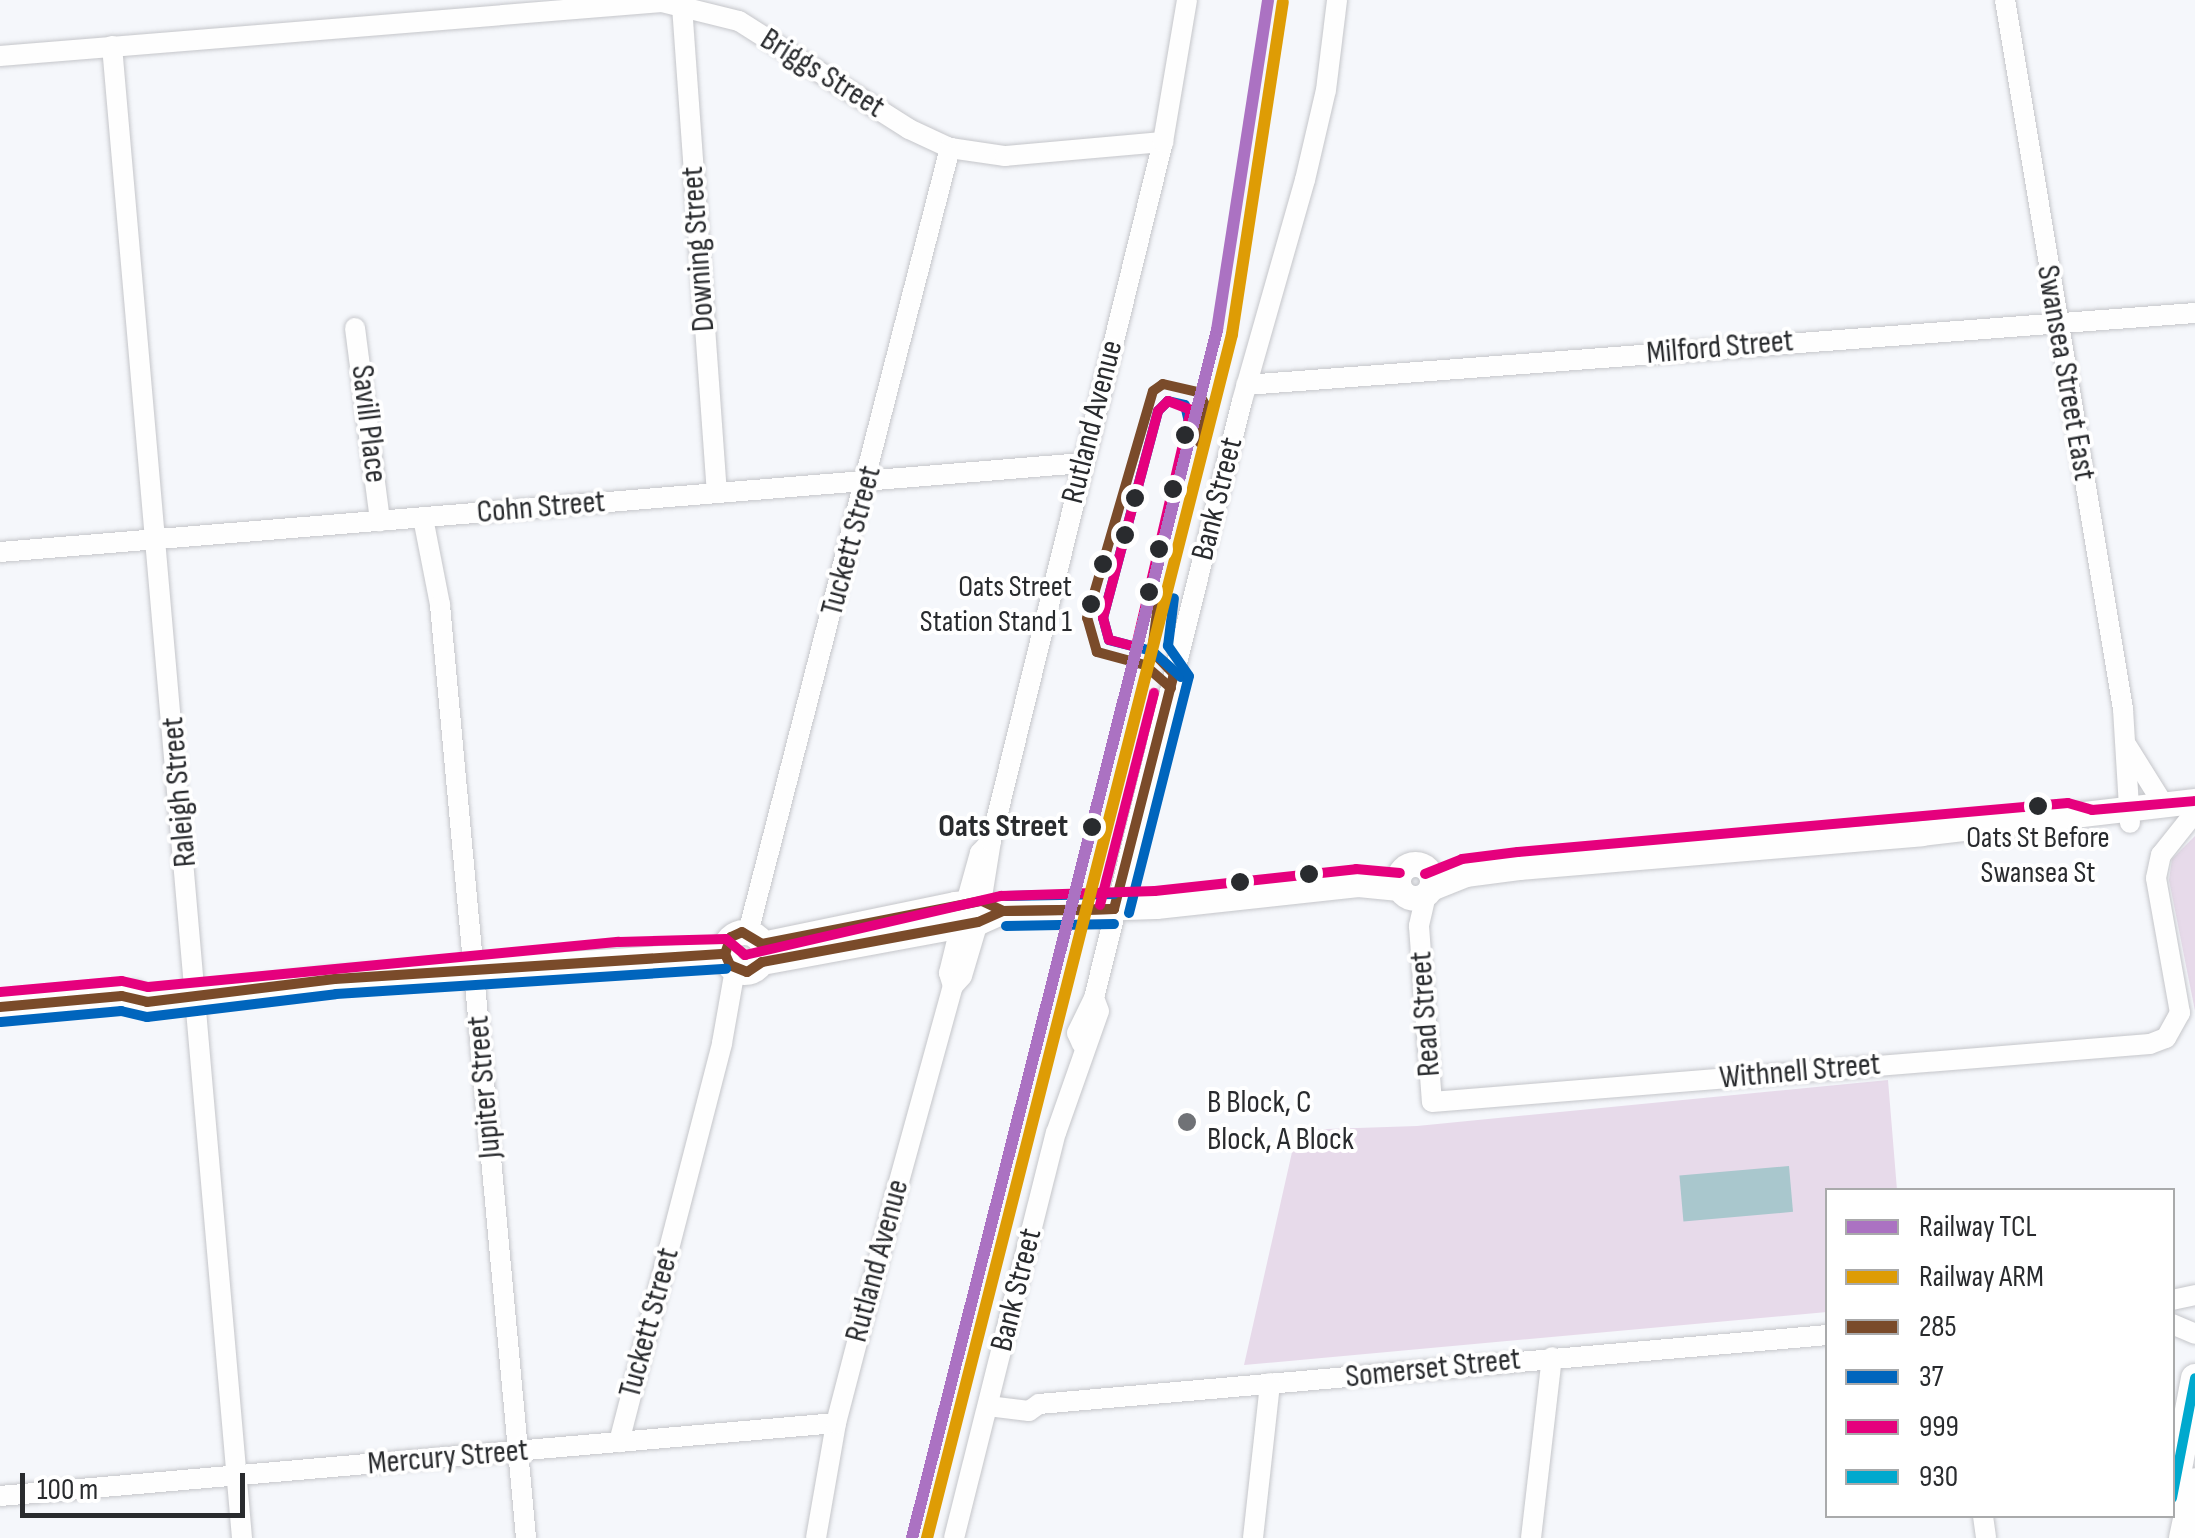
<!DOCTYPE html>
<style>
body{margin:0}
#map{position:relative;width:2195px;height:1538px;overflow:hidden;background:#f5f7fb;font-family:"Sofia Sans Condensed",sans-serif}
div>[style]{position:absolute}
.green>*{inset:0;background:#e7daea}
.water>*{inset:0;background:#a9c7cd;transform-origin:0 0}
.roads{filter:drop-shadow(0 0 2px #c5c6ca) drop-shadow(0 0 2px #c5c6ca)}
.minor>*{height:20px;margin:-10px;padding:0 10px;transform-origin:10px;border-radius:10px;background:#fefefe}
.major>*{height:25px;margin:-12.5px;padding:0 12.5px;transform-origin:12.5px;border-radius:12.5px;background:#fefefe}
.major>.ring{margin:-12.5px;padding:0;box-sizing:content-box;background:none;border:25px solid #fefefe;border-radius:50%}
.highway>*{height:28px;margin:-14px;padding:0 14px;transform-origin:14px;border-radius:14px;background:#fefefe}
.bus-1>*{height:10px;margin:-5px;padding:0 5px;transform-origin:5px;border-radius:5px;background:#7a4b2a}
.bus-2>*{height:10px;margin:-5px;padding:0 5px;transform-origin:5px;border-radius:5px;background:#0065bd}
.bus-3>*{height:10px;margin:-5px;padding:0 5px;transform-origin:5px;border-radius:5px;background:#e5007d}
.bus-4>*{height:10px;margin:-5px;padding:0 5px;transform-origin:5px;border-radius:5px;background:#00a9ce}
.rail-1>*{height:12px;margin:-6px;padding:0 6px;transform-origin:6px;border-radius:6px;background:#ab72c2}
.rail-2>*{height:12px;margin:-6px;padding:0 6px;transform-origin:6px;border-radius:6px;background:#de9c05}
.dots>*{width:28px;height:28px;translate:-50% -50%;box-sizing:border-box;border:5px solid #fff;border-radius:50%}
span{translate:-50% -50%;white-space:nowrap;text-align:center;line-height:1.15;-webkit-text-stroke:8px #fff;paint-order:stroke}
.bus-label{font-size:30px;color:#292b2e}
.right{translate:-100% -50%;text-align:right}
.street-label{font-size:32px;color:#292b2e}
.stop-label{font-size:32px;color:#292b2e;font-weight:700}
.poi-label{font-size:32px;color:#292b2e}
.left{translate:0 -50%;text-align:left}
.legend{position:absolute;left:1825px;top:1188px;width:350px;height:330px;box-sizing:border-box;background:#fff;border:2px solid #a9aaab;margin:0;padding:12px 18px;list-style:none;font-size:30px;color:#292b2e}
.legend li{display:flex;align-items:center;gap:20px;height:50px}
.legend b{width:50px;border:2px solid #a9aaab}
.scale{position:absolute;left:20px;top:1473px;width:225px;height:45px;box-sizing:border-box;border:5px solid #292b2e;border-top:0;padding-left:12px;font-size:30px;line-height:35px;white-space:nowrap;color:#292b2e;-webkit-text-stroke:8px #fff;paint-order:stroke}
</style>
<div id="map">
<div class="green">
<div style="clip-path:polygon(2195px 836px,2195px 1011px,2169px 880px,2172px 859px)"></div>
<div style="clip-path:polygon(1888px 1080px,1897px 1190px,1828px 1190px,1827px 1312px,1244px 1365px,1297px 1130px,1417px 1126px)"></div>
</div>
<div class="water">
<div style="left:1789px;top:1166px;width:46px;height:110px;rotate:85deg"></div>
</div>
<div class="roads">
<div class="minor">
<div style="left:2005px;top:0;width:719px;rotate:80.55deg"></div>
<div style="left:2123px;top:709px;width:114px;rotate:86.5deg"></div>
<div style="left:682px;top:6px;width:487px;rotate:85.9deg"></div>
<div style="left:112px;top:46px;width:1498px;rotate:85.02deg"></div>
<div style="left:0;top:56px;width:664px;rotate:-4.66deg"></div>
<div style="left:662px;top:2px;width:79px;rotate:13.9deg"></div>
<div style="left:739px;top:21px;width:201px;rotate:32.4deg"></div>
<div style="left:909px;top:129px;width:45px;rotate:24.9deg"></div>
<div style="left:950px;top:148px;width:56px;rotate:8.3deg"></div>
<div style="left:1005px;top:156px;width:159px;rotate:-5.1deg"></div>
<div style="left:355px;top:328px;width:195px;rotate:82.6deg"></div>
<div style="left:1246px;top:385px;width:952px;rotate:-4.34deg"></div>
<div style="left:423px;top:518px;width:89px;rotate:78.9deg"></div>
<div style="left:440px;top:605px;width:937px;rotate:84.73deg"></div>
<div style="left:0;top:552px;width:1087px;rotate:-4.7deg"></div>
<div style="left:2127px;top:746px;width:66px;rotate:58deg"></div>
<div style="left:1426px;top:895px;width:32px;rotate:103deg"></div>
<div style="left:1419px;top:926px;width:176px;rotate:85.8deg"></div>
<div style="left:1432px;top:1102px;width:720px;rotate:-4.62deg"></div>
<div style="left:2150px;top:1044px;width:17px;rotate:-21deg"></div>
<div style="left:2166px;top:1038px;width:29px;rotate:-61deg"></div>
<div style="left:2180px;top:1013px;width:137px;rotate:-100.1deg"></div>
<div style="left:2156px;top:878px;width:24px;rotate:-78deg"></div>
<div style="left:2161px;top:855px;width:50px;rotate:-51.5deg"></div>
<div style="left:748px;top:933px;width:811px;rotate:-75.57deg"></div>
<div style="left:953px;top:986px;width:14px;rotate:-107deg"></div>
<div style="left:949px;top:973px;width:72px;rotate:-76.3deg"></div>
<div style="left:966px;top:903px;width:52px;rotate:-74.4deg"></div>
<div style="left:980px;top:853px;width:16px;rotate:-47deg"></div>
<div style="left:1082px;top:1044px;width:12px;rotate:-114deg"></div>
<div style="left:1077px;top:1033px;width:39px;rotate:-64deg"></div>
<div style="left:1094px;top:998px;width:615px;rotate:-76.08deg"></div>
<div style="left:1242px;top:401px;width:230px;rotate:-74.1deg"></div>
<div style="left:1305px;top:180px;width:92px;rotate:-76.9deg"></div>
<div style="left:1326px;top:90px;width:91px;rotate:-83deg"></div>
<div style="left:2172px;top:1300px;width:24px;rotate:-12deg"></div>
<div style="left:2172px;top:1324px;width:25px;rotate:23deg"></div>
<div style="left:988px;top:1406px;width:41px;rotate:7deg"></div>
<div style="left:1029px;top:1411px;width:12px;rotate:-35deg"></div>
<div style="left:1039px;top:1404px;width:792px;rotate:-5deg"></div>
<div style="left:619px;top:1442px;width:412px;rotate:-75.5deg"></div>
<div style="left:722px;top:1043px;width:75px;rotate:-80deg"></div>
<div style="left:0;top:1496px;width:839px;rotate:-4.99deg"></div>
<div style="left:1983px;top:1516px;width:22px;rotate:82deg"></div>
<div style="left:816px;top:1538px;width:117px;rotate:-80.1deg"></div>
<div style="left:836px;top:1423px;width:235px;rotate:-75.4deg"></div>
<div style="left:895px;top:1196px;width:218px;rotate:-74.6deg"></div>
<div style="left:953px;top:986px;width:13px;rotate:-48deg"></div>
<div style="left:962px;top:976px;width:56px;rotate:-73.5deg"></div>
<div style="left:978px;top:922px;width:82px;rotate:-80.9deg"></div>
<div style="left:991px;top:841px;width:720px;rotate:-76.18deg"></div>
<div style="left:1163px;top:142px;width:144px;rotate:-80.4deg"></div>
<div style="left:954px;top:1538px;width:418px;rotate:-75.9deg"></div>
<div style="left:1056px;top:1133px;width:129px;rotate:-70.6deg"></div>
<div style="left:1099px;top:1011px;width:14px;rotate:-111deg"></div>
<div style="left:1253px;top:1538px;width:156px;rotate:-83.7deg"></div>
<div style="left:1531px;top:1538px;width:182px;rotate:-83.4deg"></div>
</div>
<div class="major">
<div class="ring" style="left:1398px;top:864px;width:9px;height:9px"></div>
<div style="left:1431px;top:888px;width:37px;rotate:-22deg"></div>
<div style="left:1465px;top:874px;width:54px;rotate:-7.4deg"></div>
<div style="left:1519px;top:867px;width:404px;rotate:-4.8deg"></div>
<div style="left:1922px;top:833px;width:275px;rotate:-6.7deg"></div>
<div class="ring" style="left:724px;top:932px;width:15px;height:15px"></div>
<div style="left:762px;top:944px;width:197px;rotate:-11.7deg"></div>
<div style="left:955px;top:904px;width:27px;rotate:-6deg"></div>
<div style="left:982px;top:901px;width:23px;rotate:25deg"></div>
<div style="left:762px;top:962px;width:220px;rotate:-10.5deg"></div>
<div style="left:978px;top:922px;width:27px;rotate:-24deg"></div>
<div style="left:1003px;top:911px;width:153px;rotate:-1.9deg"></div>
<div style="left:1156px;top:906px;width:203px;rotate:-6.2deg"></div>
<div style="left:1358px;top:884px;width:41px;rotate:5.6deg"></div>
<div style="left:122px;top:996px;width:26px;rotate:13deg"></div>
<div style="left:147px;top:1002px;width:189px;rotate:-7deg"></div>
<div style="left:335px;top:979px;width:391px;rotate:-3.7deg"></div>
<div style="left:0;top:1007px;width:136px;rotate:-5.9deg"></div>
</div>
<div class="highway">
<div style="left:2172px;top:1501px;width:125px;rotate:-79.4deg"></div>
<div style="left:2183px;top:1538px;width:57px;rotate:-77.9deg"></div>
</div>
</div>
<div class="bus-1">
<div style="left:1171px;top:688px;width:35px;rotate:-139deg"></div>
<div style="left:1145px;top:665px;width:50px;rotate:-164.8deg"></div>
<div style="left:1097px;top:652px;width:35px;rotate:-106deg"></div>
<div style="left:1087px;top:618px;width:236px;rotate:-73.8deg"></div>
<div style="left:1153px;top:391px;width:12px;rotate:-35deg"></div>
<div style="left:1163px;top:384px;width:36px;rotate:13deg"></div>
<div style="left:1198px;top:392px;width:18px;rotate:61deg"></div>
<div style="left:1207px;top:408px;width:35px;rotate:102deg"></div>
<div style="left:982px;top:901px;width:23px;rotate:25deg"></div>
<div style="left:1003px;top:911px;width:27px;rotate:156deg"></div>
<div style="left:978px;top:922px;width:220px;rotate:169.5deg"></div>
<div style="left:762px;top:962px;width:18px;rotate:146deg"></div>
<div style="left:747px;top:972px;width:18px;rotate:-158deg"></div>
<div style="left:730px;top:965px;width:12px;rotate:-114deg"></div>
<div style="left:725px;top:954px;width:18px;rotate:-71deg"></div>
<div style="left:731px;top:937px;width:12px;rotate:-24deg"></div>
<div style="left:742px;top:932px;width:23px;rotate:31deg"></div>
<div style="left:762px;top:944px;width:224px;rotate:-11.1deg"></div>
<div style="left:1114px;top:909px;width:36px;rotate:178deg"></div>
<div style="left:1078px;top:910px;width:75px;rotate:179.2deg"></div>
<div style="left:1003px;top:911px;width:111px;rotate:-1deg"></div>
<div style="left:1114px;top:909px;width:243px;rotate:-75.7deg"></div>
<div style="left:1174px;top:674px;width:32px;rotate:-134deg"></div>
<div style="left:1152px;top:651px;width:55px;rotate:-82.7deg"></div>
<div style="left:0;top:1007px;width:122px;rotate:-5.2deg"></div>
<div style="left:122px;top:996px;width:26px;rotate:13deg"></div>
<div style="left:147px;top:1002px;width:189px;rotate:-7deg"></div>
<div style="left:335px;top:979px;width:391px;rotate:-3.7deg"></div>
</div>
<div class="bus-2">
<div style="left:1181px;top:677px;width:39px;rotate:-138deg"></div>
<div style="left:1152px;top:651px;width:44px;rotate:-165.7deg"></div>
<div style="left:1109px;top:640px;width:23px;rotate:-105deg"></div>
<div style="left:1103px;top:618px;width:214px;rotate:-75.1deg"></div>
<div style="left:1158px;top:411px;width:14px;rotate:-45deg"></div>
<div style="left:1168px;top:401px;width:17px;rotate:13deg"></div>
<div style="left:1185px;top:405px;width:23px;rotate:77deg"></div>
<div style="left:1006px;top:896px;width:108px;rotate:-1.1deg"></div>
<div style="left:1129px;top:913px;width:244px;rotate:-75.8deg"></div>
<div style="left:1189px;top:676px;width:37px;rotate:-125deg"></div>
<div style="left:1168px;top:646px;width:48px;rotate:-82.9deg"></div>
<div style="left:1006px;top:926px;width:108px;rotate:-1.1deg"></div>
<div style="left:1px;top:1022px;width:121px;rotate:-5.2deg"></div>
<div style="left:121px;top:1011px;width:27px;rotate:13deg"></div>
<div style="left:147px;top:1017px;width:190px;rotate:-6.9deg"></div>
<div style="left:336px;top:994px;width:391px;rotate:-3.7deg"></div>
</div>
<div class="bus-3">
<div style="left:1168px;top:401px;width:25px;rotate:21deg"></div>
<div style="left:1191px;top:410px;width:243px;rotate:103.1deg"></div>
<div style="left:1136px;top:647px;width:28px;rotate:-165deg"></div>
<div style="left:1109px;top:640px;width:23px;rotate:-105deg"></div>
<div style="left:1103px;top:618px;width:214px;rotate:-75.1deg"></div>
<div style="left:1158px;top:411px;width:14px;rotate:-45deg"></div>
<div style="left:1425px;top:874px;width:40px;rotate:-22deg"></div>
<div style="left:1462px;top:859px;width:56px;rotate:-7.1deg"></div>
<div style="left:1518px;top:852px;width:552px;rotate:-5.09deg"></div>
<div style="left:2068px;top:803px;width:25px;rotate:16deg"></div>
<div style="left:2092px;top:810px;width:102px;rotate:-5deg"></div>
<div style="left:1100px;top:905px;width:219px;rotate:-75.7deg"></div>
<div style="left:0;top:992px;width:122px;rotate:-5.2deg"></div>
<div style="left:122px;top:981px;width:27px;rotate:13deg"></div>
<div style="left:148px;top:987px;width:473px;rotate:-5.5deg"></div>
<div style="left:619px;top:942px;width:107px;rotate:-1.6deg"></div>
<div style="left:726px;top:939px;width:25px;rotate:40deg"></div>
<div style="left:745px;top:955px;width:263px;rotate:-13deg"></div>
<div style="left:1001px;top:896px;width:154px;rotate:-1.9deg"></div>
<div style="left:1155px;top:891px;width:202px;rotate:-6.2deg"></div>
<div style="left:1356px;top:869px;width:44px;rotate:5.2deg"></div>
</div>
<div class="bus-4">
<div style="left:2172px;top:1498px;width:122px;rotate:-79.1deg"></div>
</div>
<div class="rail-1">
<div style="left:912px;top:1538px;width:1246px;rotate:-75.83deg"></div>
<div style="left:1217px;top:330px;width:334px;rotate:-81.2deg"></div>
</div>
<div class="rail-2">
<div style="left:927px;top:1538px;width:1242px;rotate:-75.78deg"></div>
<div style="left:1232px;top:334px;width:336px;rotate:-81.3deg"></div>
</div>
<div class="dots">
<div style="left:1185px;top:435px;background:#292b2e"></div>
<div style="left:1173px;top:489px;background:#292b2e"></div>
<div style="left:1135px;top:498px;background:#292b2e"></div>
<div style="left:1125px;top:535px;background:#292b2e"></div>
<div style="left:1159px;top:549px;background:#292b2e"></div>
<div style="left:1103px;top:564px;background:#292b2e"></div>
<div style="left:1149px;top:592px;background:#292b2e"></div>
<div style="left:1091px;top:604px;background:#292b2e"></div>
<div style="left:2038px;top:806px;background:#292b2e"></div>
<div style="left:1092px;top:827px;background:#292b2e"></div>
<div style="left:1309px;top:874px;background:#292b2e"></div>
<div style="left:1240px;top:882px;background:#292b2e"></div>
<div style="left:1187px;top:1122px;background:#707276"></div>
</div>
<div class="bus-label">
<span class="right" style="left:1072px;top:604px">Oats Street<br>Station Stand 1</span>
<span style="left:2038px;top:855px">Oats St Before<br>Swansea St</span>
</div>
<div class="street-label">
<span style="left:822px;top:74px;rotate:32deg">Briggs Street</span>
<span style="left:699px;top:249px;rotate:-94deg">Downing Street</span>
<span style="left:1720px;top:348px;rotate:-5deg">Milford Street</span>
<span style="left:2065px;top:373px;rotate:80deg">Swansea Street East</span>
<span style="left:1093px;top:422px;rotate:-76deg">Rutland Avenue</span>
<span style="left:368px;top:424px;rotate:83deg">Savill Place</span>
<span style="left:1218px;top:499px;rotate:-76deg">Bank Street</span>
<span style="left:541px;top:508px;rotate:-5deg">Cohn Street</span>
<span style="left:852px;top:541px;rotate:-75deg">Tuckett Street</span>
<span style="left:180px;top:792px;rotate:-95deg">Raleigh Street</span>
<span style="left:1426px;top:1014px;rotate:-94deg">Read Street</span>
<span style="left:1800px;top:1072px;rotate:-5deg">Withnell Street</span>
<span style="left:485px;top:1087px;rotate:-95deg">Jupiter Street</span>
<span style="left:878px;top:1261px;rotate:-75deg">Rutland Avenue</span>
<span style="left:1017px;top:1290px;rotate:-76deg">Bank Street</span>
<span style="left:650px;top:1323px;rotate:-75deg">Tuckett Street</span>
<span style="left:1433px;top:1369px;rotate:-6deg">Somerset Street</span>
<span style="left:448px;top:1458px;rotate:-5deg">Mercury Street</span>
</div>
<div class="stop-label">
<span class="right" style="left:1068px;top:827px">Oats Street</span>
</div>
<div class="poi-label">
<span class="left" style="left:1207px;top:1122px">B Block, C<br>Block, A Block</span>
</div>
<ul class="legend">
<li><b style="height:12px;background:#ab72c2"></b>Railway TCL</li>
<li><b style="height:12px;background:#de9c05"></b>Railway ARM</li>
<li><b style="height:12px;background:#7a4b2a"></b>285</li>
<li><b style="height:12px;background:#0065bd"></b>37</li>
<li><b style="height:12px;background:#e5007d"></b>999</li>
<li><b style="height:12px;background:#00a9ce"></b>930</li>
</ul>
<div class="scale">100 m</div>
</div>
